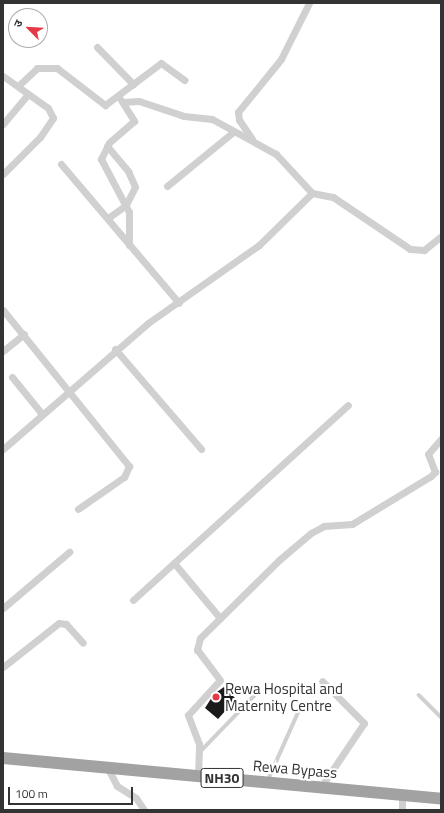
<!DOCTYPE html>
<meta charset="utf-8">
<style>
body{margin:0}
#map{position:relative;width:444px;height:813px;overflow:hidden;background:#fff;font-family:"Titillium Web","Noto Sans Devanagari",sans-serif}
div>[style]{position:absolute}
.building>*{inset:0;background:#1a1a1a}
.service>*{height:3.5px;margin:-1.75px;padding:0 1.75px;transform-origin:1.75px;border-radius:1.75px;background:#d0d0d0}
.minor>*{height:7px;margin:-3.5px;padding:0 3.5px;transform-origin:3.5px;border-radius:3.5px;background:#d0d0d0}
.trunk>*{height:12px;margin:-6px;padding:0 6px;transform-origin:6px;border-radius:6px;background:#a2a2a2}
.dots>*{width:11px;height:11px;translate:-50% -50%;box-sizing:border-box;border:2px solid #fff;border-radius:50%}
span{translate:-50% -50%;white-space:nowrap;text-align:center;line-height:1.15;-webkit-text-stroke:4px #fff;paint-order:stroke}
.shield-label span{padding:1px 3px;background:#fff;border:1px solid;border-radius:3px;-webkit-text-stroke-width:0}
.shield-label{font-size:14px;color:#333;font-weight:700}
.poi-label{font-size:15px;color:#333}
.left{translate:0 -50%;text-align:left}
.street-label{font-size:15px;color:#333}
.frame{position:absolute;inset:0;border:4px solid #333;pointer-events:none}
.north{position:absolute;left:8px;top:8px;width:40px;height:40px;box-sizing:border-box;background:#fff;border:1px solid #adadad;border-radius:50%;rotate:294deg;font-size:11px;font-weight:700;line-height:16px;text-align:center;color:#333}
.north::after{content:'';display:block;margin:auto;width:14px;height:18px;background:#e63946;clip-path:polygon(50% 0,100% 100%,50% 72%,0 100%)}
.scale{position:absolute;left:8px;top:787px;width:125px;height:18px;box-sizing:border-box;border:2px solid #333;border-top:0;padding-left:5px;font-size:12px;line-height:14px;white-space:nowrap;color:#333;-webkit-text-stroke:3px #fff;paint-order:stroke}
</style>
<div id="map">
<div class="building">
<div style="clip-path:polygon(224px 687px,236px 699px,218px 719px,205px 708px,214px 694px)"></div>
</div>
<div class="service">
<div style="left:419px;top:695px;width:31px;rotate:45deg"></div>
<div style="left:200px;top:752px;width:83px;rotate:-46deg"></div>
<div style="left:268px;top:780px;width:81px;rotate:-66deg"></div>
</div>
<div class="minor">
<div style="left:97px;top:47px;width:52px;rotate:45.8deg"></div>
<div style="left:3px;top:76px;width:55px;rotate:35.4deg"></div>
<div style="left:48px;top:108px;width:11px;rotate:63deg"></div>
<div style="left:53px;top:118px;width:23px;rotate:124deg"></div>
<div style="left:40px;top:137px;width:52px;rotate:135deg"></div>
<div style="left:18px;top:86px;width:26px;rotate:-43deg"></div>
<div style="left:37px;top:68px;width:20px"></div>
<div style="left:57px;top:68px;width:61px;rotate:37.6deg"></div>
<div style="left:105px;top:105px;width:70px;rotate:-36.9deg"></div>
<div style="left:161px;top:63px;width:29px;rotate:36deg"></div>
<div style="left:121px;top:100px;width:25px;rotate:58deg"></div>
<div style="left:134px;top:121px;width:33px;rotate:139deg"></div>
<div style="left:109px;top:143px;width:18px;rotate:117deg"></div>
<div style="left:101px;top:159px;width:60px;rotate:62.2deg"></div>
<div style="left:129px;top:212px;width:33px;rotate:90deg"></div>
<div style="left:123px;top:102px;width:16px;rotate:-4deg"></div>
<div style="left:139px;top:101px;width:47px;rotate:18.4deg"></div>
<div style="left:184px;top:116px;width:28px;rotate:6deg"></div>
<div style="left:212px;top:119px;width:73px;rotate:28.7deg"></div>
<div style="left:276px;top:154px;width:53px;rotate:47.3deg"></div>
<div style="left:3px;top:124px;width:39px;rotate:-50deg"></div>
<div style="left:252px;top:139px;width:23px;rotate:-124deg"></div>
<div style="left:239px;top:120px;width:8px;rotate:-97deg"></div>
<div style="left:238px;top:112px;width:68px;rotate:-50.9deg"></div>
<div style="left:281px;top:59px;width:63px;rotate:-63.4deg"></div>
<div style="left:107px;top:146px;width:33px;rotate:50deg"></div>
<div style="left:128px;top:171px;width:17px;rotate:66deg"></div>
<div style="left:135px;top:187px;width:20px;rotate:117deg"></div>
<div style="left:126px;top:205px;width:22px;rotate:144deg"></div>
<div style="left:61px;top:164px;width:182px;rotate:49.7deg"></div>
<div style="left:167px;top:186px;width:84px;rotate:-39.2deg"></div>
<div style="left:3px;top:310px;width:201px;rotate:51.1deg"></div>
<div style="left:129px;top:466px;width:12px;rotate:114deg"></div>
<div style="left:124px;top:477px;width:56px;rotate:145.2deg"></div>
<div style="left:115px;top:349px;width:132px;rotate:49.3deg"></div>
<div style="left:3px;top:351px;width:27px;rotate:-39deg"></div>
<div style="left:12px;top:377px;width:48px;rotate:51deg"></div>
<div style="left:3px;top:449px;width:192px;rotate:-41deg"></div>
<div style="left:148px;top:323px;width:136px;rotate:-35.1deg"></div>
<div style="left:259px;top:245px;width:74px;rotate:-44.5deg"></div>
<div style="left:312px;top:193px;width:21px;rotate:11deg"></div>
<div style="left:333px;top:197px;width:93px;rotate:34deg"></div>
<div style="left:410px;top:249px;width:14px;rotate:4deg"></div>
<div style="left:424px;top:250px;width:22px;rotate:-39deg"></div>
<div style="left:174px;top:563px;width:72px;rotate:50.1deg"></div>
<div style="left:133px;top:600px;width:290px;rotate:-42.2deg"></div>
<div style="left:3px;top:608px;width:87px;rotate:-40.3deg"></div>
<div style="left:3px;top:667px;width:71px;rotate:-38.2deg"></div>
<div style="left:59px;top:623px;width:7px;rotate:8deg"></div>
<div style="left:66px;top:624px;width:25px;rotate:48deg"></div>
<div style="left:107px;top:767px;width:21px;rotate:62deg"></div>
<div style="left:117px;top:786px;width:22px;rotate:32deg"></div>
<div style="left:136px;top:798px;width:14px;rotate:56deg"></div>
<div style="left:198px;top:776px;width:32px;rotate:-88deg"></div>
<div style="left:199px;top:744px;width:31px;rotate:-111deg"></div>
<div style="left:188px;top:715px;width:47px;rotate:-47.6deg"></div>
<div style="left:220px;top:680px;width:38px;rotate:-127deg"></div>
<div style="left:197px;top:650px;width:12px;rotate:-76deg"></div>
<div style="left:200px;top:638px;width:111px;rotate:-44.6deg"></div>
<div style="left:279px;top:560px;width:42px;rotate:-40.2deg"></div>
<div style="left:311px;top:533px;width:15px;rotate:-28deg"></div>
<div style="left:324px;top:526px;width:28px;rotate:-4deg"></div>
<div style="left:352px;top:524px;width:92px;rotate:-31.3deg"></div>
<div style="left:431px;top:476px;width:6px;rotate:-45deg"></div>
<div style="left:435px;top:472px;width:19px;rotate:-111deg"></div>
<div style="left:428px;top:454px;width:20px;rotate:-49deg"></div>
<div style="left:321px;top:787px;width:77px;rotate:-56.1deg"></div>
<div style="left:364px;top:723px;width:59px;rotate:-135deg"></div>
<div style="left:402px;top:796px;width:14px;rotate:90deg"></div>
</div>
<div class="trunk">
<div style="left:3px;top:758px;width:440px;rotate:5.3deg"></div>
</div>
<div class="dots">
<div style="left:216px;top:697px;background:#e63946"></div>
</div>
<div class="shield-label">
<span style="left:222px;top:778px">NH30</span>
</div>
<div class="poi-label">
<span class="left" style="left:225px;top:697px">Rewa Hospital and<br>Maternity Centre</span>
</div>
<div class="street-label">
<span style="left:295px;top:769px;rotate:5deg">Rewa Bypass</span>
</div>
<div class="frame"></div>
<div class="north">उ</div>
<div class="scale">100 m</div>
</div>
